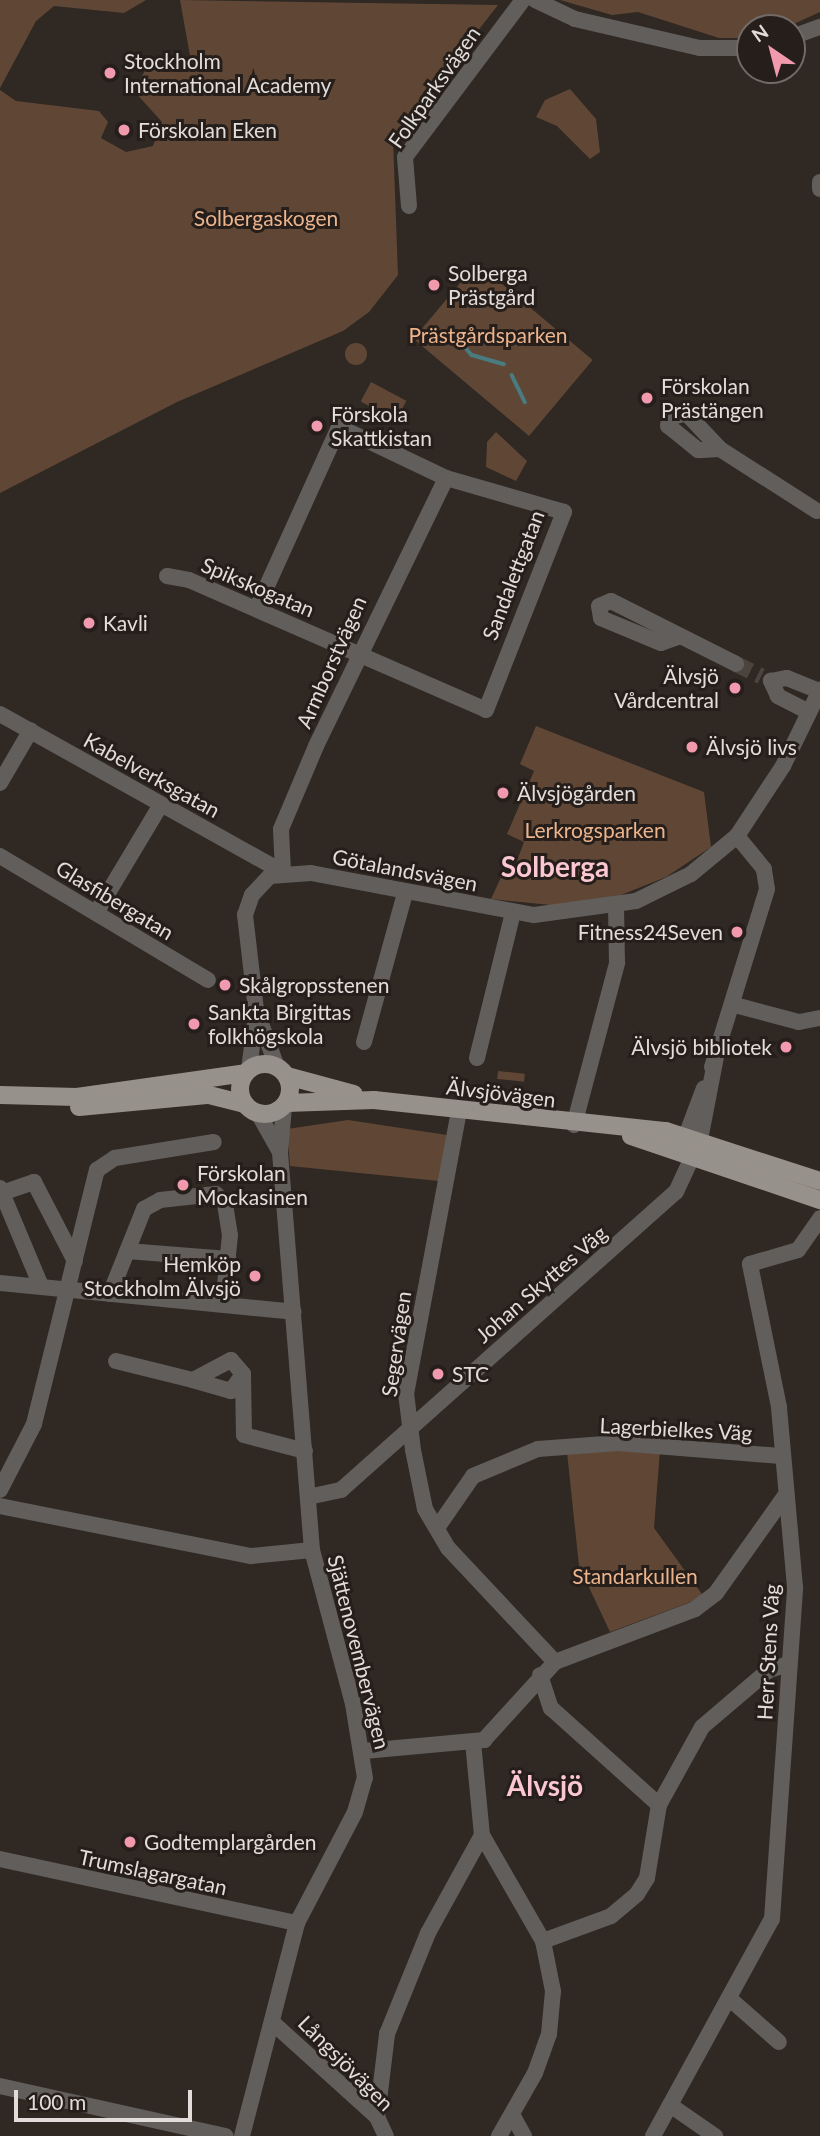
<!DOCTYPE html>
<meta charset="utf-8">
<style>
body{margin:0}
#map{position:relative;width:820px;height:2136px;overflow:hidden;background:#2f2823;font-family:Lato,sans-serif}
div>[style]{position:absolute}
.green>*{inset:0;background:#604735;transform-origin:0 0}
.round{border-radius:50%}
.stream>*{height:3.5px;margin:-1.75px;padding:0 1.75px;transform-origin:1.75px;border-radius:1.75px;background:#497b80}
.minor-tunnel>*{height:16px;margin-top:-8px;transform-origin:0;background:repeating-linear-gradient(90deg,#4a433e 0 16px,transparent 0 24px)}
.minor>*{height:16px;margin:-8px;padding:0 8px;transform-origin:8px;border-radius:8px;background:#615e5b}
.major>*{height:18px;margin:-9px;padding:0 9px;transform-origin:9px;border-radius:9px;background:#97918b}
.major>.ring{margin:-9px;padding:0;box-sizing:content-box;background:none;border:18px solid #97918b;border-radius:50%}
.dots>*{width:19px;height:19px;translate:-50% -50%;box-sizing:border-box;border:4px solid #251e1a;border-radius:50%}
span{translate:-50% -50%;white-space:nowrap;text-align:center;line-height:1.15;-webkit-text-stroke:6px #251e1a;paint-order:stroke}
.poi-label{font-size:21px;color:#e2ddda}
.left{translate:0 -50%;text-align:left}
.right{translate:-100% -50%;text-align:right}
.street-label{font-size:21px;color:#e2ddda}
.park-label{font-size:21px;color:#ecb48d}
.district-label{font-size:28px;color:#fbc7d1;font-weight:700}
.north{position:absolute;left:736px;top:14px;width:70px;height:70px;box-sizing:border-box;background:#251e1a;border:2px solid #716a67;border-radius:50%;rotate:325deg;font-size:19px;font-weight:700;line-height:28px;text-align:center;color:#e2ddda}
.north::after{content:'';display:block;margin:auto;width:24px;height:32px;background:#f29aad;clip-path:polygon(50% 0,100% 100%,50% 72%,0 100%)}
.scale{position:absolute;left:14px;top:2090px;width:178px;height:32px;box-sizing:border-box;border:4px solid #e2ddda;border-top:0;padding-left:9px;font-size:21px;line-height:24px;white-space:nowrap;color:#e2ddda;-webkit-text-stroke:5px #251e1a;paint-order:stroke}
</style>
<div id="map">
<div class="green">
<div style="clip-path:polygon(0 0,146px 0,124px 13px,54px 6px,36px 21px,0 88px)"></div>
<div style="clip-path:polygon(180px 0,498px 5px,393px 139px,398px 275px,369px 312px,343px 331px,177px 402px,0 493px,0 90px,16px 101px,99px 111px,108px 122px,101px 138px,126px 152px,153px 146px,162px 122px,134px 91px,149px 63px,181px 70px,190px 56px)"></div>
<div style="clip-path:polygon(560px 0,820px 0,820px 12px,785px 28px,750px 28px,750px 38px,719px 38px,638px 12px,612px 15px)"></div>
<div style="clip-path:polygon(570px 89px,596px 119px,600px 152px,590px 159px,557px 126px,536px 117px,545px 100px)"></div>
<div style="left:477px;top:263px;width:151px;height:99px;rotate:40deg"></div>
<div class="round" style="left:345px;top:343px;width:22px;height:22px"></div>
<div style="left:371px;top:382px;width:40px;height:22px;rotate:28deg"></div>
<div style="clip-path:polygon(496px 432px,527px 461px,516px 481px,486px 467px,487px 442px)"></div>
<div style="clip-path:polygon(536px 726px,704px 792px,711px 847px,666px 877px,611px 899px,561px 906px,491px 899px,503px 873px,512px 874px,524px 842px,507px 834px,534px 771px,520px 764px)"></div>
<div style="left:498px;top:1071px;width:27px;height:8px;rotate:6deg"></div>
<div style="clip-path:polygon(348px 1120px,447px 1135px,439px 1181px,290px 1166px,287px 1129px)"></div>
<div style="clip-path:polygon(660px 1450px,654px 1528px,704px 1597px,610px 1632px,579px 1566px,567px 1452px)"></div>
</div>
<div class="stream">
<div style="left:455px;top:335px;width:26px;rotate:50deg"></div>
<div style="left:472px;top:355px;width:33px;rotate:16deg"></div>
<div style="left:512px;top:375px;width:30px;rotate:64deg"></div>
</div>
<div class="minor-tunnel">
<div style="left:736px;top:664px;width:28px;rotate:26deg"></div>
</div>
<div class="minor">
<div style="left:535px;top:0;width:44px;rotate:25.4deg"></div>
<div style="left:575px;top:19px;width:128px;rotate:13.1deg"></div>
<div style="left:700px;top:48px;width:50px"></div>
<div style="left:792px;top:37px;width:30px;rotate:-20deg"></div>
<div style="left:820px;top:182px;width:7px;rotate:90deg"></div>
<div style="left:409px;top:206px;width:49px;rotate:-94.7deg"></div>
<div style="left:405px;top:157px;width:196px;rotate:-53.1deg"></div>
<div style="left:720px;top:449px;width:22px;rotate:177deg"></div>
<div style="left:698px;top:450px;width:38px;rotate:-141deg"></div>
<div style="left:668px;top:426px;width:8px;rotate:-83deg"></div>
<div style="left:669px;top:418px;width:18px;rotate:-16deg"></div>
<div style="left:686px;top:413px;width:50px;rotate:46.6deg"></div>
<div style="left:720px;top:449px;width:115px;rotate:32.6deg"></div>
<div style="left:167px;top:576px;width:22px;rotate:10deg"></div>
<div style="left:189px;top:580px;width:324px;rotate:23.6deg"></div>
<div style="left:486px;top:710px;width:213px;rotate:-68.5deg"></div>
<div style="left:564px;top:512px;width:123px;rotate:-163.9deg"></div>
<div style="left:446px;top:478px;width:119px;rotate:-154.5deg"></div>
<div style="left:339px;top:427px;width:199px;rotate:114.4deg"></div>
<div style="left:678px;top:637px;width:18px;rotate:161deg"></div>
<div style="left:661px;top:643px;width:65px;rotate:-157.4deg"></div>
<div style="left:601px;top:618px;width:12px;rotate:-99deg"></div>
<div style="left:599px;top:606px;width:13px;rotate:-23deg"></div>
<div style="left:611px;top:601px;width:140px;rotate:26.7deg"></div>
<div style="left:809px;top:712px;width:35px;rotate:-153deg"></div>
<div style="left:778px;top:696px;width:17px;rotate:-115deg"></div>
<div style="left:771px;top:681px;width:16px;rotate:-11deg"></div>
<div style="left:787px;top:678px;width:35px;rotate:22deg"></div>
<div style="left:0;top:714px;width:324px;rotate:29.2deg"></div>
<div style="left:0;top:783px;width:61px;rotate:-59.7deg"></div>
<div style="left:0;top:856px;width:242px;rotate:30.8deg"></div>
<div style="left:283px;top:872px;width:43px;rotate:-92.7deg"></div>
<div style="left:281px;top:829px;width:90px;rotate:-67.1deg"></div>
<div style="left:316px;top:746px;width:298px;rotate:-64.1deg"></div>
<div style="left:96px;top:913px;width:125px;rotate:-59.1deg"></div>
<div style="left:735px;top:1005px;width:66px;rotate:14.9deg"></div>
<div style="left:799px;top:1022px;width:21px;rotate:-11deg"></div>
<div style="left:364px;top:1042px;width:155px;rotate:-74.6deg"></div>
<div style="left:477px;top:1058px;width:150px;rotate:-76.1deg"></div>
<div style="left:277px;top:1067px;width:61px;rotate:-110.2deg"></div>
<div style="left:256px;top:1010px;width:96px;rotate:-96.6deg"></div>
<div style="left:245px;top:915px;width:21px;rotate:-71deg"></div>
<div style="left:252px;top:895px;width:26px;rotate:-47deg"></div>
<div style="left:270px;top:876px;width:41px;rotate:-4.2deg"></div>
<div style="left:311px;top:873px;width:227px;rotate:10.7deg"></div>
<div style="left:534px;top:915px;width:103px;rotate:-7.8deg"></div>
<div style="left:636px;top:901px;width:61px;rotate:-26.1deg"></div>
<div style="left:691px;top:874px;width:60px;rotate:-39.6deg"></div>
<div style="left:737px;top:836px;width:84px;rotate:-56.7deg"></div>
<div style="left:783px;top:766px;width:85px;rotate:-64deg"></div>
<div style="left:712px;top:1067px;width:186px;rotate:-72.8deg"></div>
<div style="left:767px;top:889px;width:20px;rotate:-99deg"></div>
<div style="left:764px;top:869px;width:43px;rotate:-129.3deg"></div>
<div style="left:249px;top:1069px;width:53px;rotate:-82.5deg"></div>
<div style="left:459px;top:1111px;width:287px;rotate:100.6deg"></div>
<div style="left:406px;top:1393px;width:57px;rotate:83deg"></div>
<div style="left:413px;top:1450px;width:60px;rotate:78.5deg"></div>
<div style="left:425px;top:1509px;width:45px;rotate:59.5deg"></div>
<div style="left:448px;top:1548px;width:156px;rotate:46.8deg"></div>
<div style="left:258px;top:1113px;width:45px;rotate:60.6deg"></div>
<div style="left:574px;top:1125px;width:168px;rotate:-75.1deg"></div>
<div style="left:617px;top:963px;width:56px;rotate:-91deg"></div>
<div style="left:681px;top:1149px;width:65px;rotate:-69.3deg"></div>
<div style="left:0;top:1188px;width:106px;rotate:67.3deg"></div>
<div style="left:2px;top:1193px;width:34px;rotate:-19deg"></div>
<div style="left:34px;top:1182px;width:89px;rotate:62.6deg"></div>
<div style="left:127px;top:1251px;width:102px;rotate:4.5deg"></div>
<div style="left:0;top:1283px;width:295px;rotate:5.6deg"></div>
<div style="left:110px;top:1294px;width:92px;rotate:-68.2deg"></div>
<div style="left:144px;top:1209px;width:18px;rotate:-29deg"></div>
<div style="left:160px;top:1200px;width:56px;rotate:-6.1deg"></div>
<div style="left:216px;top:1194px;width:13px;rotate:48deg"></div>
<div style="left:225px;top:1204px;width:31px;rotate:81deg"></div>
<div style="left:230px;top:1235px;width:70px;rotate:95.7deg"></div>
<div style="left:116px;top:1361px;width:79px;rotate:13.9deg"></div>
<div style="left:193px;top:1380px;width:43px;rotate:-27.8deg"></div>
<div style="left:231px;top:1360px;width:18px;rotate:49deg"></div>
<div style="left:243px;top:1374px;width:21px;rotate:125deg"></div>
<div style="left:231px;top:1391px;width:40px;rotate:-164deg"></div>
<div style="left:243px;top:1374px;width:61px;rotate:89.1deg"></div>
<div style="left:244px;top:1435px;width:63px;rotate:14.7deg"></div>
<div style="left:0;top:1490px;width:74px;rotate:-62.7deg"></div>
<div style="left:34px;top:1424px;width:262px;rotate:-76.1deg"></div>
<div style="left:97px;top:1170px;width:22px;rotate:-34deg"></div>
<div style="left:115px;top:1158px;width:100px;rotate:-9.2deg"></div>
<div style="left:308px;top:1497px;width:34px;rotate:-12deg"></div>
<div style="left:341px;top:1490px;width:448px;rotate:-41.7deg"></div>
<div style="left:676px;top:1192px;width:57px;rotate:-65.2deg"></div>
<div style="left:700px;top:1140px;width:85px;rotate:-79.1deg"></div>
<div style="left:0;top:1506px;width:256px;rotate:11.3deg"></div>
<div style="left:251px;top:1556px;width:61px;rotate:-5.6deg"></div>
<div style="left:437px;top:1528px;width:63px;rotate:-55.3deg"></div>
<div style="left:473px;top:1476px;width:70px;rotate:-22.6deg"></div>
<div style="left:538px;top:1449px;width:80px;rotate:-4.3deg"></div>
<div style="left:618px;top:1443px;width:163px;rotate:4.6deg"></div>
<div style="left:540px;top:1675px;width:35px;rotate:72deg"></div>
<div style="left:551px;top:1708px;width:145px;rotate:41.9deg"></div>
<div style="left:473px;top:1742px;width:93px;rotate:84.5deg"></div>
<div style="left:482px;top:1835px;width:122px;rotate:60.1deg"></div>
<div style="left:543px;top:1941px;width:51px;rotate:78.7deg"></div>
<div style="left:553px;top:1991px;width:43px;rotate:95.3deg"></div>
<div style="left:549px;top:2034px;width:41px;rotate:109.7deg"></div>
<div style="left:535px;top:2073px;width:73px;rotate:119.7deg"></div>
<div style="left:364px;top:1751px;width:121px;rotate:-5.2deg"></div>
<div style="left:484px;top:1740px;width:105px;rotate:-47.7deg"></div>
<div style="left:555px;top:1662px;width:150px;rotate:-20.7deg"></div>
<div style="left:695px;top:1609px;width:26px;rotate:-37deg"></div>
<div style="left:716px;top:1593px;width:119px;rotate:-54.6deg"></div>
<div style="left:0;top:1859px;width:304px;rotate:12.2deg"></div>
<div style="left:543px;top:1941px;width:72px;rotate:-20.2deg"></div>
<div style="left:611px;top:1916px;width:34px;rotate:-40deg"></div>
<div style="left:637px;top:1894px;width:19px;rotate:-58deg"></div>
<div style="left:647px;top:1878px;width:74px;rotate:-80.7deg"></div>
<div style="left:659px;top:1805px;width:89px;rotate:-61.1deg"></div>
<div style="left:702px;top:1727px;width:88px;rotate:-40.4deg"></div>
<div style="left:769px;top:1670px;width:21px;rotate:-17deg"></div>
<div style="left:730px;top:1999px;width:65px;rotate:41.3deg"></div>
<div style="left:273px;top:2023px;width:140px;rotate:42.1deg"></div>
<div style="left:377px;top:2117px;width:21px;rotate:65deg"></div>
<div style="left:0;top:2086px;width:231px;rotate:12.5deg"></div>
<div style="left:670px;top:2105px;width:55px;rotate:34.6deg"></div>
<div style="left:377px;top:2117px;width:84px;rotate:-83.1deg"></div>
<div style="left:387px;top:2034px;width:109px;rotate:-67.9deg"></div>
<div style="left:428px;top:1933px;width:112px;rotate:-61.1deg"></div>
<div style="left:514px;top:2118px;width:21px;rotate:61deg"></div>
<div style="left:242px;top:2136px;width:220px;rotate:-75.5deg"></div>
<div style="left:297px;top:1923px;width:125px;rotate:-62.4deg"></div>
<div style="left:355px;top:1812px;width:35px;rotate:-74deg"></div>
<div style="left:365px;top:1778px;width:75px;rotate:-99.2deg"></div>
<div style="left:353px;top:1704px;width:159px;rotate:-104.9deg"></div>
<div style="left:312px;top:1550px;width:399px;rotate:-94.6deg"></div>
<div style="left:280px;top:1152px;width:45px;rotate:-84.9deg"></div>
<div style="left:653px;top:2136px;width:247px;rotate:-61.3deg"></div>
<div style="left:772px;top:1919px;width:333px;rotate:-86deg"></div>
<div style="left:795px;top:1587px;width:181px;rotate:-95.1deg"></div>
<div style="left:779px;top:1407px;width:146px;rotate:-101.5deg"></div>
<div style="left:750px;top:1264px;width:50px;rotate:-16.3deg"></div>
<div style="left:798px;top:1250px;width:39px;rotate:-55deg"></div>
</div>
<div class="major">
<div class="ring" style="left:240px;top:1064px;width:32px;height:32px"></div>
<div style="left:287px;top:1076px;width:69px;rotate:15deg"></div>
<div style="left:0;top:1095px;width:77px;rotate:1.5deg"></div>
<div style="left:77px;top:1097px;width:170px;rotate:-8.1deg"></div>
<div style="left:286px;top:1103px;width:88px;rotate:-2deg"></div>
<div style="left:374px;top:1100px;width:294px;rotate:6.1deg"></div>
<div style="left:666px;top:1131px;width:162px;rotate:18deg"></div>
<div style="left:79px;top:1107px;width:131px;rotate:-5.3deg"></div>
<div style="left:209px;top:1095px;width:37px;rotate:14deg"></div>
<div style="left:631px;top:1136px;width:200px;rotate:18.7deg"></div>
</div>
<div class="dots">
<div style="left:110px;top:73px;background:#f29aad"></div>
<div style="left:124px;top:130px;background:#f29aad"></div>
<div style="left:434px;top:285px;background:#f29aad"></div>
<div style="left:647px;top:398px;background:#f29aad"></div>
<div style="left:317px;top:426px;background:#f29aad"></div>
<div style="left:89px;top:623px;background:#f29aad"></div>
<div style="left:735px;top:688px;background:#f29aad"></div>
<div style="left:692px;top:747px;background:#f29aad"></div>
<div style="left:503px;top:793px;background:#f29aad"></div>
<div style="left:737px;top:932px;background:#f29aad"></div>
<div style="left:225px;top:985px;background:#f29aad"></div>
<div style="left:194px;top:1024px;background:#f29aad"></div>
<div style="left:786px;top:1047px;background:#f29aad"></div>
<div style="left:183px;top:1185px;background:#f29aad"></div>
<div style="left:255px;top:1276px;background:#f29aad"></div>
<div style="left:438px;top:1374px;background:#f29aad"></div>
<div style="left:130px;top:1842px;background:#f29aad"></div>
</div>
<div class="poi-label">
<span class="left" style="left:124px;top:73px">Stockholm<br>International Academy</span>
<span class="left" style="left:138px;top:130px">Förskolan Eken</span>
<span class="left" style="left:448px;top:285px">Solberga<br>Prästgård</span>
<span class="left" style="left:661px;top:398px">Förskolan<br>Prästängen</span>
<span class="left" style="left:331px;top:426px">Förskola<br>Skattkistan</span>
<span class="left" style="left:103px;top:623px">Kavli</span>
<span class="right" style="left:719px;top:688px">Älvsjö<br>Vårdcentral</span>
<span class="left" style="left:706px;top:747px">Älvsjö livs</span>
<span class="left" style="left:517px;top:793px">Älvsjögården</span>
<span class="right" style="left:723px;top:932px">Fitness24Seven</span>
<span class="left" style="left:239px;top:985px">Skålgropsstenen</span>
<span class="left" style="left:208px;top:1024px">Sankta Birgittas<br>folkhögskola</span>
<span class="right" style="left:772px;top:1047px">Älvsjö bibliotek</span>
<span class="left" style="left:197px;top:1185px">Förskolan<br>Mockasinen</span>
<span class="right" style="left:241px;top:1276px">Hemköp<br>Stockholm Älvsjö</span>
<span class="left" style="left:452px;top:1374px">STC</span>
<span class="left" style="left:144px;top:1842px">Godtemplargården</span>
</div>
<div class="street-label">
<span style="left:434px;top:87px;rotate:-55deg">Folkparksvägen</span>
<span style="left:513px;top:575px;rotate:-69deg">Sandalettgatan</span>
<span style="left:258px;top:587px;rotate:23deg">Spikskogatan</span>
<span style="left:331px;top:662px;rotate:-66deg">Armborstvägen</span>
<span style="left:152px;top:775px;rotate:29deg">Kabelverksgatan</span>
<span style="left:405px;top:870px;rotate:11deg">Götalandsvägen</span>
<span style="left:115px;top:900px;rotate:31deg">Glasfibergatan</span>
<span style="left:501px;top:1093px;rotate:7deg">Älvsjövägen</span>
<span style="left:541px;top:1284px;rotate:-41deg">Johan Skyttes Väg</span>
<span style="left:396px;top:1344px;rotate:-82deg">Segervägen</span>
<span style="left:676px;top:1429px;rotate:3deg">Lagerbielkes Väg</span>
<span style="left:359px;top:1652px;rotate:76deg">Sjättenovembervägen</span>
<span style="left:768px;top:1652px;rotate:-87deg">Herr Stens Väg</span>
<span style="left:153px;top:1872px;rotate:12deg">Trumslagargatan</span>
<span style="left:346px;top:2063px;rotate:45deg">Långsjövägen</span>
</div>
<div class="park-label">
<span style="left:266px;top:218px">Solbergaskogen</span>
<span style="left:488px;top:335px">Prästgårdsparken</span>
<span style="left:595px;top:830px">Lerkrogsparken</span>
<span style="left:635px;top:1576px">Standarkullen</span>
</div>
<div class="district-label">
<span style="left:555px;top:866px">Solberga</span>
<span style="left:545px;top:1785px">Älvsjö</span>
</div>
<div class="north">N</div>
<div class="scale">100 m</div>
</div>
